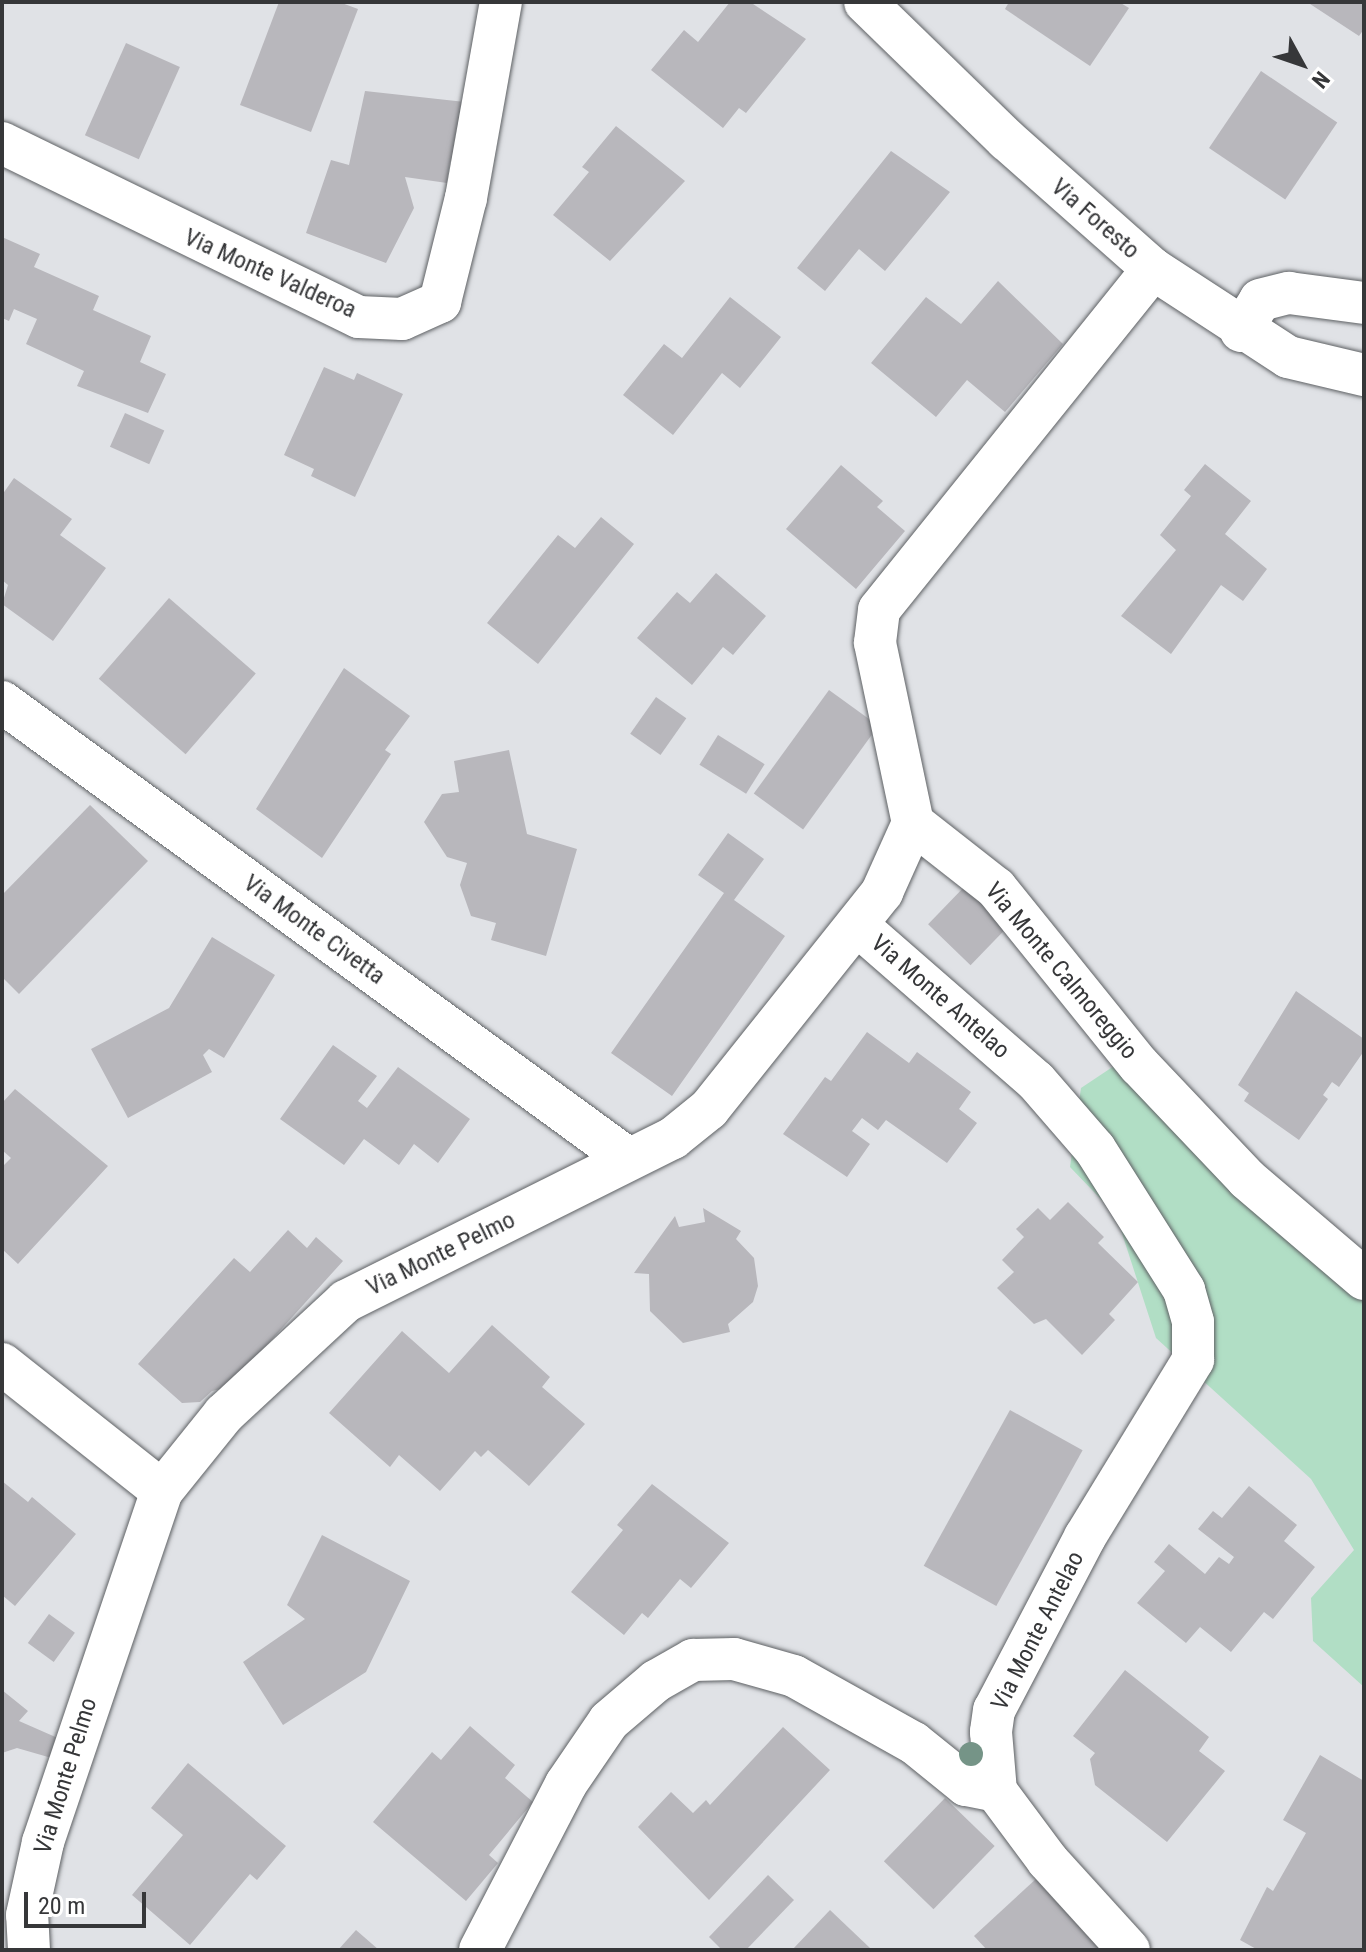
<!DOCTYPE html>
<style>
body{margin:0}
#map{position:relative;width:1366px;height:1952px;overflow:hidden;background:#e0e2e6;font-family:"Roboto Condensed",sans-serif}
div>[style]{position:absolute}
.green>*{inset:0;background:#b1dec5}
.building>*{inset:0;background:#b8b7bc;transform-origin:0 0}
.roads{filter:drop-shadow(0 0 2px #5e6164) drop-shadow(0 0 2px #5e6164)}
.minor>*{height:42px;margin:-21px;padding:0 21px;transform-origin:21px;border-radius:21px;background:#fff}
.trees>*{width:24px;height:24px;margin:-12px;border-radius:50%;background:#759487}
span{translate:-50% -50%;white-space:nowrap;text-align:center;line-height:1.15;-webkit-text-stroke:7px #fff;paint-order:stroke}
.street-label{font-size:24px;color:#363739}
.frame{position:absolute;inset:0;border:4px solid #363739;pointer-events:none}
.north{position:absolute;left:1262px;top:24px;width:80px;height:80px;-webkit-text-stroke:6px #fff;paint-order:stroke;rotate:130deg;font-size:22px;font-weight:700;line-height:32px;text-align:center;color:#363739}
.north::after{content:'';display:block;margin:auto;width:28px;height:36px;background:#363739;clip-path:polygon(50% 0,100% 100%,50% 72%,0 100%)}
.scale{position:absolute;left:24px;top:1892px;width:122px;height:36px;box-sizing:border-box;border:4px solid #363739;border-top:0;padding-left:10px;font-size:24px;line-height:28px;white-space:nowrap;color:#363739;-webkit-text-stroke:6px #fff;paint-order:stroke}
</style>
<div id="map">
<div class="green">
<div style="clip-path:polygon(1114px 1066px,1364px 1259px,1364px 1687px,1313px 1641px,1311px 1598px,1354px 1550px,1311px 1479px,1156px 1338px,1116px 1215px,1070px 1167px,1081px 1088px)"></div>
</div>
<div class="building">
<div style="clip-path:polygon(279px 2px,339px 2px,358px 9px,311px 132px,240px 105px)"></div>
<div style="clip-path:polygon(730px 2px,750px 2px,806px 39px,746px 113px,739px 108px,723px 128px,651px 70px,684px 30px,698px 42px)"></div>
<div style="clip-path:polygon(1009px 2px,1119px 2px,1129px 8px,1090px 66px,1005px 9px)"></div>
<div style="clip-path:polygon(1307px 2px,1364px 2px,1364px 29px,1359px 36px)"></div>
<div style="left:126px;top:43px;width:59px;height:101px;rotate:24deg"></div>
<div style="left:1261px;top:71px;width:92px;height:93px;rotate:34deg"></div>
<div style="clip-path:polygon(365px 91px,465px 102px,457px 156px,450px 162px,447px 183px,405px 177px,414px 208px,386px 263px,306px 233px,331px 160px,349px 165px)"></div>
<div style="clip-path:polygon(616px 126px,685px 181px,610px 261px,553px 215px,589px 172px,582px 167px)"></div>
<div style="clip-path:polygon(891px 151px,950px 192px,885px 271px,859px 249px,825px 291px,797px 268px)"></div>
<div style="clip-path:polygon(2px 237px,40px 254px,34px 267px,99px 296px,93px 310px,151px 336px,140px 362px,166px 374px,148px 413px,77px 386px,84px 371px,26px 344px,37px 319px,14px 309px,9px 321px,2px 318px)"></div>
<div style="clip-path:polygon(998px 281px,1063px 344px,1005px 412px,967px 380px,936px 417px,871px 363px,926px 297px,961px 324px)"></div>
<div style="clip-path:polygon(730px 297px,781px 337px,740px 388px,722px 373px,673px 435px,623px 395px,664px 344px,682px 358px)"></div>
<div style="clip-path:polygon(324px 367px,354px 380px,357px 373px,403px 394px,355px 497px,311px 476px,314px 469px,284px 455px)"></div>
<div style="left:125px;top:413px;width:43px;height:37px;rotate:24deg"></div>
<div style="clip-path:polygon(1205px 464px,1251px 501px,1225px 534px,1267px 569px,1243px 601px,1221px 585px,1171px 654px,1121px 616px,1176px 550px,1160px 535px,1191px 496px,1184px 490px)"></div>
<div style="clip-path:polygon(841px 465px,883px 501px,877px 507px,905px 531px,856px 589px,786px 529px)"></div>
<div style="clip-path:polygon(14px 478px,72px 519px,60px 535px,106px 568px,53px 641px,2px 604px,8px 585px,2px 580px,2px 495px)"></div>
<div style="clip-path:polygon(601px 517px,634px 544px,538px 664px,487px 623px,558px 535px,575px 548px)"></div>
<div style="clip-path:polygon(716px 573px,766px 616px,733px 655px,723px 647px,692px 685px,637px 638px,677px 592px,690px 603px)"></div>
<div style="left:169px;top:598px;width:115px;height:107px;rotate:41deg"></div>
<div style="clip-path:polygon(344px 668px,410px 716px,385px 750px,391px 754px,322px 858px,256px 809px)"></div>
<div style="left:829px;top:690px;width:61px;height:128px;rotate:36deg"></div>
<div style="left:656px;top:697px;width:37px;height:45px;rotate:35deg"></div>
<div style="left:718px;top:735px;width:55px;height:35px;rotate:32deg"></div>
<div style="clip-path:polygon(509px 750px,527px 834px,577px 849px,546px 956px,491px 940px,496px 923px,471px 916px,460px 885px,467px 863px,447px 857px,424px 822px,442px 794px,459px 792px,454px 761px)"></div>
<div style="clip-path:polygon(90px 805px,148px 861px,19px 994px,2px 977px,2px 895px)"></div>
<div style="clip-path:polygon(728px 833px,764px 859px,734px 900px,785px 936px,672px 1096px,611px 1053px,724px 893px,698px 875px)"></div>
<div style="left:967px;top:884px;width:59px;height:56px;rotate:44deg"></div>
<div style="clip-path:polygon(212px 937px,275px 975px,224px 1058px,209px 1049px,203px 1055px,212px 1072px,128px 1118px,91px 1049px,169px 1008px)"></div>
<div style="clip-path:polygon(1296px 991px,1364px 1039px,1364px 1051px,1339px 1087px,1332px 1082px,1323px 1095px,1328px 1099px,1299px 1140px,1244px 1101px,1249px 1093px,1238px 1085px)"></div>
<div style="clip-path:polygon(867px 1032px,909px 1063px,917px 1052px,971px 1092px,959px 1109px,977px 1123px,947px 1163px,886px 1120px,878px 1130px,862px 1118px,852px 1131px,870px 1144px,847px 1177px,783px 1134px,825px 1077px,831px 1081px)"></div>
<div style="clip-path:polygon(333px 1045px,377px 1076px,358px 1101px,367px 1108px,398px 1067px,470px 1119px,438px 1163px,414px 1144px,399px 1165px,364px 1139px,344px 1165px,280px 1119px)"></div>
<div style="clip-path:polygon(15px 1089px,108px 1166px,18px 1264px,2px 1249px,2px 1167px,11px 1158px,2px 1150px,2px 1103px)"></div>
<div style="clip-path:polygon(1068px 1202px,1104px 1237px,1098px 1243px,1138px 1282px,1109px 1314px,1115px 1320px,1082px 1355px,1046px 1319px,1034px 1324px,997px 1288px,1014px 1272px,1002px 1260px,1024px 1237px,1016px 1229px,1038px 1208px,1050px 1220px)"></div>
<div style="clip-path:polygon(703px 1208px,741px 1231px,736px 1239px,754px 1258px,758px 1286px,753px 1302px,728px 1324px,730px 1332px,683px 1343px,650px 1311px,649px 1274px,634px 1273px,675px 1216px,679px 1227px,705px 1222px)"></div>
<div style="clip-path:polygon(288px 1230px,307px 1248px,316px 1237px,343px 1261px,229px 1387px,212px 1391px,200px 1402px,182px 1403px,138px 1364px,234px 1258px,250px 1272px)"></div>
<div style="clip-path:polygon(492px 1325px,550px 1377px,542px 1387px,585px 1424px,529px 1486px,488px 1450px,481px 1457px,475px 1451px,440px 1491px,399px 1455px,390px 1467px,329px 1413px,402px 1331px,449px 1373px)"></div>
<div style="left:1010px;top:1410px;width:83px;height:178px;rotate:29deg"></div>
<div style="clip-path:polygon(2px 1481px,28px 1502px,32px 1497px,76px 1534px,15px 1606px,2px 1595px)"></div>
<div style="clip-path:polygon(652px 1484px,729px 1543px,691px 1588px,680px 1579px,648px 1618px,642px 1613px,624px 1635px,571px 1592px,623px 1530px,617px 1525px)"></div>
<div style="clip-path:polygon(1249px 1486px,1297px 1525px,1284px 1541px,1315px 1567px,1273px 1619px,1264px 1612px,1231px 1652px,1200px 1627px,1186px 1643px,1137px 1603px,1165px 1571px,1154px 1562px,1169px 1544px,1205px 1574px,1219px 1557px,1229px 1564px,1234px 1557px,1198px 1529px,1213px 1511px,1222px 1518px)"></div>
<div style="clip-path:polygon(322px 1535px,410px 1581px,366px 1672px,283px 1725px,243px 1662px,305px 1619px,287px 1605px)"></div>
<div style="left:49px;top:1614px;width:32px;height:36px;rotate:36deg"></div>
<div style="clip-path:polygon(1125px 1670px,1209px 1737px,1199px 1751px,1225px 1771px,1167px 1842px,1095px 1785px,1090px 1759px,1095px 1753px,1073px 1736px)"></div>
<div style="clip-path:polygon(2px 1690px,28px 1711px,19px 1721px,60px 1739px,55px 1759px,17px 1748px,2px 1753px)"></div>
<div style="clip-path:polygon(470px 1726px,515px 1765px,505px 1778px,533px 1802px,489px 1855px,498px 1863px,466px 1901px,373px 1822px,432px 1752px,441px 1760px)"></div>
<div style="clip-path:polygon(783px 1727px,830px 1770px,709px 1900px,638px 1827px,671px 1792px,693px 1813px,706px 1800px,710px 1805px)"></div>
<div style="clip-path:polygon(1320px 1755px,1364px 1781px,1364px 1950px,1258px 1950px,1240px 1940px,1267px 1887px,1273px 1891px,1306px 1833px,1283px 1820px)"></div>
<div style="clip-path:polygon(188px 1763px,286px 1846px,257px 1880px,250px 1874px,190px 1945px,132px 1895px,183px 1835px,151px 1808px)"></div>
<div style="left:945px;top:1798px;width:69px;height:88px;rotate:44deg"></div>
<div style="clip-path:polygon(768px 1875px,794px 1900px,746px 1950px,722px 1950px,709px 1937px)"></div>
<div style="clip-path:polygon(1037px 1878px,1101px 1950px,987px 1950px,974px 1936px)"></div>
<div style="clip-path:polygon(830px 1910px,870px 1948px,792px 1950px)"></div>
<div style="clip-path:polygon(356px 1930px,379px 1950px,338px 1950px)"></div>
</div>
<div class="roads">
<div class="minor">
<div style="left:865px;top:2px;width:198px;rotate:44.2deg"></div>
<div style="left:1007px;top:140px;width:195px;rotate:41.5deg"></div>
<div style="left:1153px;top:269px;width:161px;rotate:33.1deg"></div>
<div style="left:1288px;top:357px;width:78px;rotate:13.3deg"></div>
<div style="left:2px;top:143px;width:397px;rotate:26deg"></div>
<div style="left:359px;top:317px;width:43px;rotate:2.7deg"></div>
<div style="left:402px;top:319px;width:42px;rotate:-24.1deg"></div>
<div style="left:440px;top:302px;width:107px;rotate:-76deg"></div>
<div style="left:466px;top:198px;width:199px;rotate:-79.9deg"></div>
<div style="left:1153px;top:269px;width:437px;rotate:128.8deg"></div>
<div style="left:879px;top:610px;width:33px;rotate:97deg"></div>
<div style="left:875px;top:643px;width:184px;rotate:78.1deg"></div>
<div style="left:913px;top:823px;width:105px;rotate:38.1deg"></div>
<div style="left:996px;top:888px;width:228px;rotate:51.1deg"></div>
<div style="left:1139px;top:1065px;width:157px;rotate:46.5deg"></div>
<div style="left:1247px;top:1179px;width:154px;rotate:40.5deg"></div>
<div style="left:1241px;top:331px;width:36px;rotate:-58deg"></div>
<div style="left:1260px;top:300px;width:30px;rotate:-14deg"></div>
<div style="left:1289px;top:293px;width:76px;rotate:7.6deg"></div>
<div style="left:2px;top:702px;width:774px;rotate:36.11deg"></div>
<div style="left:857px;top:925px;width:237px;rotate:41.1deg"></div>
<div style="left:1036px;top:1081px;width:90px;rotate:49.1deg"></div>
<div style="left:1095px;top:1149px;width:167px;rotate:57.7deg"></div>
<div style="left:1184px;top:1290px;width:33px;rotate:74deg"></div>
<div style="left:1193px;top:1322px;width:38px;rotate:90deg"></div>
<div style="left:1193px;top:1360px;width:207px;rotate:121.4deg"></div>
<div style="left:1085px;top:1537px;width:195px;rotate:117.7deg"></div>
<div style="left:994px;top:1710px;width:22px;rotate:98deg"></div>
<div style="left:991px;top:1732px;width:59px;rotate:85.2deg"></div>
<div style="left:996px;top:1791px;width:87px;rotate:53.4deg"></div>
<div style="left:1048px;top:1861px;width:120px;rotate:47.7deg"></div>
<div style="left:2px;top:1364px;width:204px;rotate:38.4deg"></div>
<div style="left:29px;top:1950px;width:35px;rotate:-93deg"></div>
<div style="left:27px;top:1915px;width:75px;rotate:-77.6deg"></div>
<div style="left:43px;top:1842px;width:371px;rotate:-71.3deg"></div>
<div style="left:162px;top:1491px;width:99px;rotate:-51.2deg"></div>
<div style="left:224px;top:1414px;width:166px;rotate:-42.8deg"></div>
<div style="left:346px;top:1301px;width:365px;rotate:-26.5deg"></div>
<div style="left:673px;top:1138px;width:46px;rotate:-38.9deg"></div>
<div style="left:709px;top:1109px;width:278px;rotate:-51.4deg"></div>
<div style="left:882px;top:892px;width:76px;rotate:-65.8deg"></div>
<div style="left:480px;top:1950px;width:187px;rotate:-62.6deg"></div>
<div style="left:566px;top:1784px;width:76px;rotate:-55.7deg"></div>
<div style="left:609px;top:1721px;width:62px;rotate:-40.4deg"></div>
<div style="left:656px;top:1681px;width:43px;rotate:-29.6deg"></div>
<div style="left:693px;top:1660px;width:41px;rotate:-1.4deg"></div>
<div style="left:734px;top:1659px;width:62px;rotate:15.8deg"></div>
<div style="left:794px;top:1676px;width:137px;rotate:29.2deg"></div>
<div style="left:914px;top:1743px;width:67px;rotate:38.9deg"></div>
<div style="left:966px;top:1785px;width:31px;rotate:11deg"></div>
</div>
</div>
<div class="trees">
<div style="left:971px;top:1754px"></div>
</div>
<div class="street-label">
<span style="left:1095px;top:219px;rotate:41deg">Via Foresto</span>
<span style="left:270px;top:274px;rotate:24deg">Via Monte Valderoa</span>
<span style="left:314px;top:930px;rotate:36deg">Via Monte Civetta</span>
<span style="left:1061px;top:971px;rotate:50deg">Via Monte Calmoreggio</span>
<span style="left:940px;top:997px;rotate:41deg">Via Monte Antelao</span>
<span style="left:441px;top:1254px;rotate:-26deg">Via Monte Pelmo</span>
<span style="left:1038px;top:1631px;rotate:-63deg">Via Monte Antelao</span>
<span style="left:66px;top:1776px;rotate:-73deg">Via Monte Pelmo</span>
</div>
<div class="frame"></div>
<div class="north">N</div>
<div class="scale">20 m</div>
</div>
